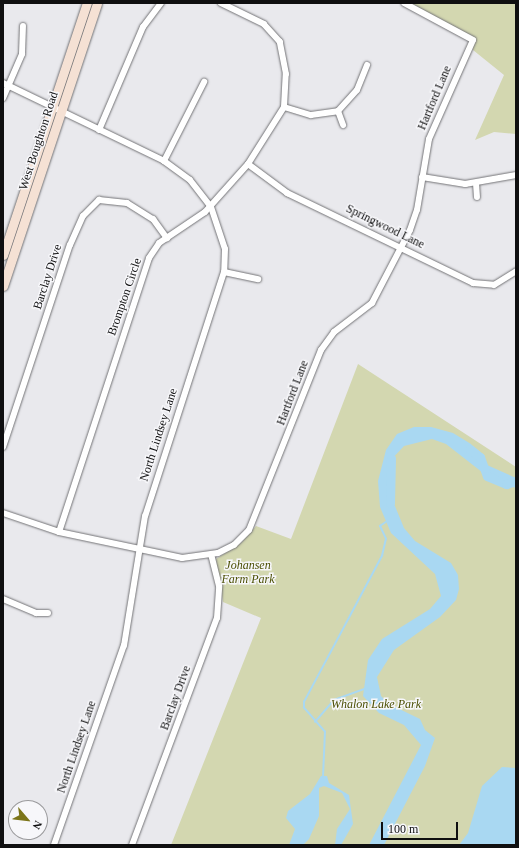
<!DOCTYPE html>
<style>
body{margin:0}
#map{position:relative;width:519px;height:848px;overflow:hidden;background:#e9e9ed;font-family:Georgia,serif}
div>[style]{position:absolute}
.green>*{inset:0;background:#d3d7b0}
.water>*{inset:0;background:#a9d8f2}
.stream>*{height:1.5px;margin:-0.75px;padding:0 0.75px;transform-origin:0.75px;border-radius:0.75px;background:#a9d8f2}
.river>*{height:9px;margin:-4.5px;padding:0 4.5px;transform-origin:4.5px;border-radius:4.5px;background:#a9d8f2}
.roads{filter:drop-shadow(0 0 1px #737376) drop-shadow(0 0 1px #737376)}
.minor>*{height:6px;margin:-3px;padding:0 3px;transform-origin:3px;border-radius:3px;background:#fff}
.secondary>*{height:9px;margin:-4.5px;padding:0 4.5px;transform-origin:4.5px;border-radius:4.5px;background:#f5e1d4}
span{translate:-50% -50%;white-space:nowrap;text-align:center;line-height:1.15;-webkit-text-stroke:3px #f7f7fa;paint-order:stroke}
.street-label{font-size:12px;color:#0f0f10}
.park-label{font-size:12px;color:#4a4e00;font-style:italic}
.frame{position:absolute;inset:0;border:4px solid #0f0f10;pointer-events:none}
.north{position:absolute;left:8px;top:800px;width:40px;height:40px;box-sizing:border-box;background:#f7f7fa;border:1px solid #9a9a9c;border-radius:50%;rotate:118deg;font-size:11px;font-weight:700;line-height:16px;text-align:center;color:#0f0f10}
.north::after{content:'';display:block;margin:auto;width:14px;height:18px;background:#7c751a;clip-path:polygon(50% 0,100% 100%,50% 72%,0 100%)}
.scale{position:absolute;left:381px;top:822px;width:77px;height:18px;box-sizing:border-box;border:2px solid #0f0f10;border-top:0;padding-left:5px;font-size:12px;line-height:14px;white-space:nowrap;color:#0f0f10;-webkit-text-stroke:3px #f7f7fa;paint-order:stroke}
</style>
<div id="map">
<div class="green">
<div style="clip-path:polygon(399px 3px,516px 3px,516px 134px,494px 132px,475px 140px,504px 75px,473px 50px,473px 40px)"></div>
<div style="clip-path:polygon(358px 364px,516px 467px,516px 845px,171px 845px,261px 618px,223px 602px,216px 559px,242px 542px,256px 526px,291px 539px)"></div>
</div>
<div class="water">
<div style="clip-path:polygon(414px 427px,431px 427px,453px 433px,471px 444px,487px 465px,516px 478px,516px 488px,487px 476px,446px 444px,432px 439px,404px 446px,390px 461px,390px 494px,404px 528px,415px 541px,451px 563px,458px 575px,459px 589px,456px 600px,440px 617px,394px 650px,377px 677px,381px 696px,389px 704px,420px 719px,425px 730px,435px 738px,425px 766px,384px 845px,369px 845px,421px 745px,404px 725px,379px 713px,363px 696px,368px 660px,382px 639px,430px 609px,441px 596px,435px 574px,391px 533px,380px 507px,378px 481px,386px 450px,397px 434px)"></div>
<div style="clip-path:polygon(502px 767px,516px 768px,516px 845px,459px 845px,468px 833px,482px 786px)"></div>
<div style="clip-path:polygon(321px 776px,327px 776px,329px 783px,349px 795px,353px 824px,341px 845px,335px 845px,337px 829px,350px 809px,342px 793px,324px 786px,319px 788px,319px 816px,309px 839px,303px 845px,289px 845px,295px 829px,286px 818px,288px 811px,310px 794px)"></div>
</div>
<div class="stream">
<div style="left:315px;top:722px;width:29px;rotate:-49deg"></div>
<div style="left:334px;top:700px;width:32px;rotate:-20deg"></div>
<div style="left:323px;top:777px;width:45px;rotate:-87.5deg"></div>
<div style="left:325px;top:732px;width:32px;rotate:-131deg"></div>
<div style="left:304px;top:708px;width:6px;rotate:-90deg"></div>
<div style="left:304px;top:702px;width:166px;rotate:-61.9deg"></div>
<div style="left:382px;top:556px;width:17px;rotate:-77deg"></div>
<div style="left:386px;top:539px;width:14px;rotate:-115deg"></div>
<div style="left:380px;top:526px;width:7px;rotate:-34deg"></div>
</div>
<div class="river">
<div style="left:470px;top:449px;width:13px;rotate:39deg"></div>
<div style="left:480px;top:457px;width:20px;rotate:70deg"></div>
<div style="left:487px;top:476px;width:21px;rotate:23deg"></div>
<div style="left:506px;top:484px;width:10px;rotate:-17deg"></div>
<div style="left:390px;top:503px;width:45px;rotate:-88.7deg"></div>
</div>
<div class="roads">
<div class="minor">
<div style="left:3px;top:83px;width:179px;rotate:25.8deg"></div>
<div style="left:164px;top:161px;width:32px;rotate:36deg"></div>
<div style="left:190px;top:180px;width:34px;rotate:52deg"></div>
<div style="left:211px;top:207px;width:44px;rotate:71.6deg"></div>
<div style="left:225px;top:249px;width:23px;rotate:92deg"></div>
<div style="left:224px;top:272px;width:256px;rotate:107.9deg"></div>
<div style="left:145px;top:516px;width:131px;rotate:99.2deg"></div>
<div style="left:124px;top:645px;width:212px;rotate:109.3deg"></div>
<div style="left:3px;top:98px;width:48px;rotate:-66.6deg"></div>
<div style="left:22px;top:54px;width:28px;rotate:-88deg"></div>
<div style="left:284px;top:107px;width:28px;rotate:17deg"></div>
<div style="left:311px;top:115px;width:27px;rotate:-8deg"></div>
<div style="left:338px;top:111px;width:28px;rotate:-48deg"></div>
<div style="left:357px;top:90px;width:27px;rotate:-68deg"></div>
<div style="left:338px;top:111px;width:15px;rotate:70deg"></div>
<div style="left:99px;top:130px;width:112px;rotate:-66.9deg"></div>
<div style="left:143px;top:27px;width:30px;rotate:-53deg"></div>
<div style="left:164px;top:161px;width:89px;rotate:-63.1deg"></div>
<div style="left:248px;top:164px;width:49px;rotate:36.6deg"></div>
<div style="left:287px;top:193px;width:207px;rotate:25.8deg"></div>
<div style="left:473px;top:283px;width:21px;rotate:5deg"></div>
<div style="left:494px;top:285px;width:26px;rotate:-32deg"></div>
<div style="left:422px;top:177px;width:44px;rotate:9.2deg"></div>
<div style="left:465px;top:184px;width:52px;rotate:-10deg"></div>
<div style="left:476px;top:183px;width:14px;rotate:86deg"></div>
<div style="left:224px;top:272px;width:35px;rotate:12deg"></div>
<div style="left:3px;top:447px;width:213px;rotate:-71.7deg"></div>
<div style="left:70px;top:245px;width:32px;rotate:-66deg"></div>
<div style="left:83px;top:216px;width:23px;rotate:-45deg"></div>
<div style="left:99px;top:200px;width:28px;rotate:6deg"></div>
<div style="left:127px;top:203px;width:31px;rotate:32deg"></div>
<div style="left:153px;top:219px;width:24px;rotate:54deg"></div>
<div style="left:3px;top:513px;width:59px;rotate:18.7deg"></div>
<div style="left:59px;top:532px;width:126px;rotate:11.9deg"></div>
<div style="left:182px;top:558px;width:36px;rotate:-8deg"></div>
<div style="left:218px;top:553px;width:18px;rotate:-27deg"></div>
<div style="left:234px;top:545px;width:21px;rotate:-45deg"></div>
<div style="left:249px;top:530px;width:194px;rotate:-68.2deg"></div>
<div style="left:321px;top:350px;width:22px;rotate:-54deg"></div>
<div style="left:334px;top:332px;width:48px;rotate:-37.3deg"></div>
<div style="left:372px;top:303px;width:82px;rotate:-62.5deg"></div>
<div style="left:410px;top:230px;width:21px;rotate:-71deg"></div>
<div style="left:417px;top:210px;width:72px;rotate:-80.4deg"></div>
<div style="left:429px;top:139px;width:108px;rotate:-66deg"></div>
<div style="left:473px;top:40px;width:78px;rotate:-151.8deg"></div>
<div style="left:59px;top:532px;width:288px;rotate:-71.8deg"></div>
<div style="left:149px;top:258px;width:18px;rotate:-56deg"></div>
<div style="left:159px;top:243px;width:55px;rotate:-34deg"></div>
<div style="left:205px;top:212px;width:64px;rotate:-48.1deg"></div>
<div style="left:248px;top:164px;width:67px;rotate:-57.7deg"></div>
<div style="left:284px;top:107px;width:33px;rotate:-87deg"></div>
<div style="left:286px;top:74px;width:33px;rotate:-101deg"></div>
<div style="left:280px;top:42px;width:24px;rotate:-132deg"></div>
<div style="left:264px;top:24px;width:48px;rotate:-154deg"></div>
<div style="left:3px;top:599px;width:36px;rotate:23deg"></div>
<div style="left:36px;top:613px;width:12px"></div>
<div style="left:132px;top:845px;width:242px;rotate:-69.5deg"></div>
<div style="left:217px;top:618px;width:32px;rotate:-86deg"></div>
<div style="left:219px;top:586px;width:32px;rotate:-104deg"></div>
</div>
<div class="secondary">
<div style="left:3px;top:255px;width:266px;rotate:-71.6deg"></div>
<div style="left:3px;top:286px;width:298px;rotate:-71.6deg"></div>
</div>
</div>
<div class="street-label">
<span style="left:435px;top:98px;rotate:-67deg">Hartford Lane</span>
<span style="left:39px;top:141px;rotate:-72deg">West Boughton Road</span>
<span style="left:385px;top:227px;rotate:26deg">Springwood Lane</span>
<span style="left:48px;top:277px;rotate:-72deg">Barclay Drive</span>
<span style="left:125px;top:297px;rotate:-71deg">Brompton Circle</span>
<span style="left:293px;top:393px;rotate:-69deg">Hartford Lane</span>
<span style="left:159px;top:435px;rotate:-72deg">North Lindsey Lane</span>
<span style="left:176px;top:698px;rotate:-70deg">Barclay Drive</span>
<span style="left:77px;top:747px;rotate:-71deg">North Lindsey Lane</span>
</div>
<div class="park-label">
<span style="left:248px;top:573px">Johansen<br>Farm Park</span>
<span style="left:376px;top:705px">Whalon Lake Park</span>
</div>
<div class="frame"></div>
<div class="north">N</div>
<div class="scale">100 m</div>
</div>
